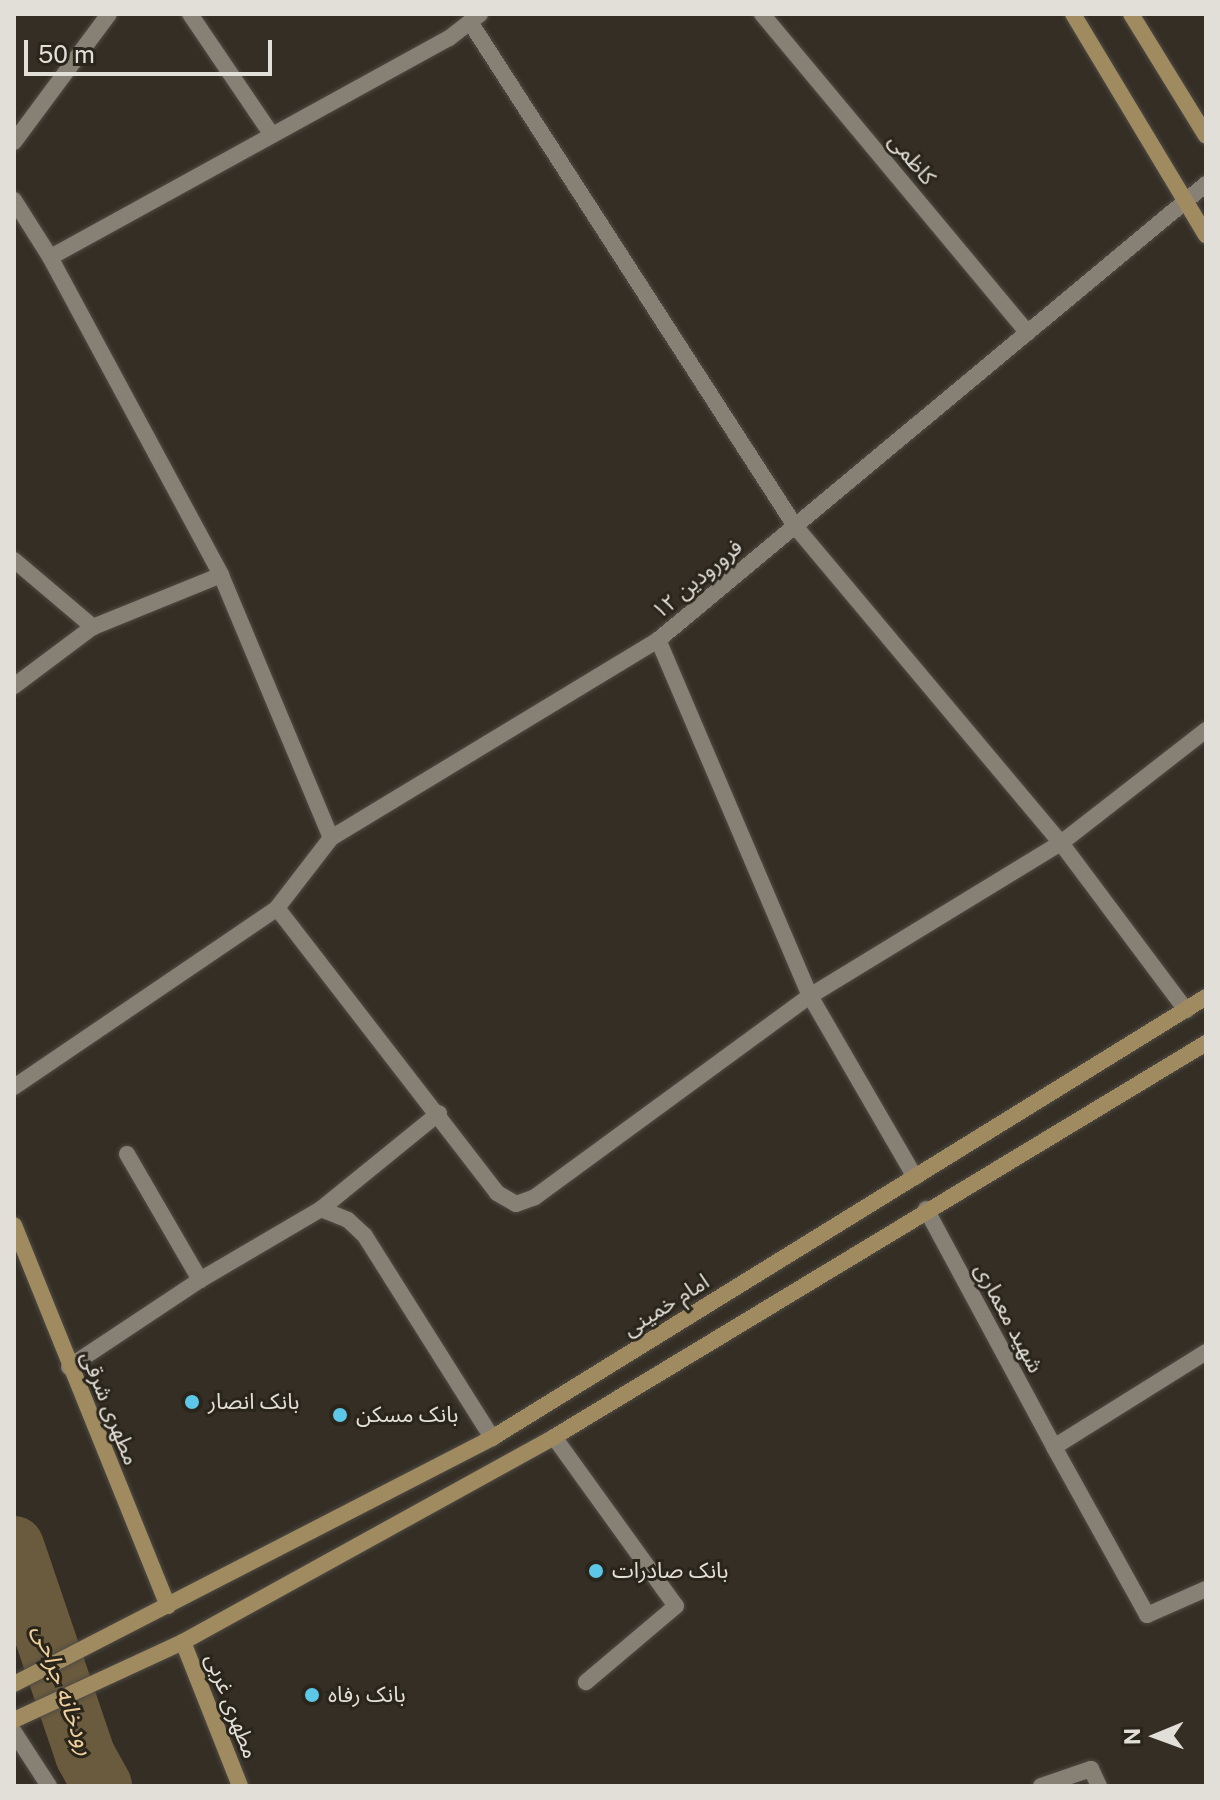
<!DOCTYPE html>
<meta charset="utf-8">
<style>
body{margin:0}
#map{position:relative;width:1220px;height:1800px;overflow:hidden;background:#342e25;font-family:"Public Sans","Noto Sans Arabic",sans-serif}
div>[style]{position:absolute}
.river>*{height:60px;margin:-30px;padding:0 30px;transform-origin:30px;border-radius:30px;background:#6b5b3e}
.roads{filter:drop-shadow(0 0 2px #4f4b43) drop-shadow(0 0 2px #4f4b43)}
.street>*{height:16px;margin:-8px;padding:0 8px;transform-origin:8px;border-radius:8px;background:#878175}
.secondary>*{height:16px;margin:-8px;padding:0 8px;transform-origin:8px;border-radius:8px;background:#a08b61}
.dots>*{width:22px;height:22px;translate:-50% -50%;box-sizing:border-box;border:4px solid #2a251b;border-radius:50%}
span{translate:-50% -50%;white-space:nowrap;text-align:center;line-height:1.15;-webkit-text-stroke:6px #2a251b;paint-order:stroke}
.street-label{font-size:22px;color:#e2dfd9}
.poi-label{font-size:22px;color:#e2dfd9}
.left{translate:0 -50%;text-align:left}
.water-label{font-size:24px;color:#f0d19c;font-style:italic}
.frame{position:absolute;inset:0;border:16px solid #e2dfd9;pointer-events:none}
.north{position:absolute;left:1116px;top:1696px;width:80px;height:80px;-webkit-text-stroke:6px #2a251b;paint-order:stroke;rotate:269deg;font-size:22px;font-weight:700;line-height:32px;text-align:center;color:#e2dfd9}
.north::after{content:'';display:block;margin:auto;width:28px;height:36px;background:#e2dfd9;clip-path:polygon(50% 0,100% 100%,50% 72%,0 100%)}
.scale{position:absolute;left:24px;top:40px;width:248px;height:36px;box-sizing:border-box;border:4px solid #e2dfd9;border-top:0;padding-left:10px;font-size:24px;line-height:28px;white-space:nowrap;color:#e2dfd9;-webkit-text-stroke:6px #2a251b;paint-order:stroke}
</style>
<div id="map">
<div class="river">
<div style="left:14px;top:1546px;width:221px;rotate:71.2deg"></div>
<div style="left:85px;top:1755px;width:35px;rotate:61deg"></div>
</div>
<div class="roads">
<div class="street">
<div style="left:190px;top:14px;width:146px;rotate:55.9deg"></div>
<div style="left:480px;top:14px;width:39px;rotate:142deg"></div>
<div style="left:449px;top:38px;width:455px;rotate:151.2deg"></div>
<div style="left:50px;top:257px;width:361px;rotate:61.7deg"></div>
<div style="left:221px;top:575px;width:285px;rotate:67.3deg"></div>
<div style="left:331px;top:838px;width:88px;rotate:127.6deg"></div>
<div style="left:277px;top:908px;width:360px;rotate:52.3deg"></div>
<div style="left:497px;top:1193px;width:22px;rotate:30deg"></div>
<div style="left:516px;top:1204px;width:20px;rotate:-20deg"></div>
<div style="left:535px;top:1197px;width:341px;rotate:-36.2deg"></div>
<div style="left:810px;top:996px;width:294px;rotate:-31.4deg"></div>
<div style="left:1061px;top:843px;width:184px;rotate:-37.9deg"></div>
<div style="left:762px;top:14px;width:415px;rotate:50.2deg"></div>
<div style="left:470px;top:22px;width:600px;rotate:57.18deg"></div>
<div style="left:795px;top:526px;width:414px;rotate:50deg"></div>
<div style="left:1061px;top:843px;width:209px;rotate:53.2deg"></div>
<div style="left:14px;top:142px;width:159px;rotate:-53.4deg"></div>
<div style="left:14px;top:200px;width:67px;rotate:57.7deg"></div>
<div style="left:14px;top:560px;width:104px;rotate:40.3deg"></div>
<div style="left:14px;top:686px;width:99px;rotate:-36.8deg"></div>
<div style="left:93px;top:627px;width:138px;rotate:-22.1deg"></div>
<div style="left:331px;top:838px;width:382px;rotate:-31.2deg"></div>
<div style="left:14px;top:1087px;width:318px;rotate:-34.2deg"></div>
<div style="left:127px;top:1154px;width:146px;rotate:59.9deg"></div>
<div style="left:915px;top:1177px;width:209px;rotate:-120.1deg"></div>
<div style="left:810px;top:996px;width:387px;rotate:-113.1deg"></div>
<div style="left:658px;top:640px;width:713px;rotate:-39.76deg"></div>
<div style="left:321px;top:1209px;width:152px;rotate:-39.1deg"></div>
<div style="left:926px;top:1209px;width:270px;rotate:61.7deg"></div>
<div style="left:1206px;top:1352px;width:179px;rotate:148deg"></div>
<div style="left:1054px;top:1447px;width:192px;rotate:61deg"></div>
<div style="left:1147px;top:1615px;width:64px;rotate:-23.8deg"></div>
<div style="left:69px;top:1367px;width:157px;rotate:-33.6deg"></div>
<div style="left:200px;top:1280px;width:140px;rotate:-30.4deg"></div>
<div style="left:321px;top:1209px;width:29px;rotate:22deg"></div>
<div style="left:348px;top:1220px;width:23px;rotate:43deg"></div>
<div style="left:365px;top:1236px;width:239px;rotate:57.8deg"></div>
<div style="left:554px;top:1437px;width:208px;rotate:54.2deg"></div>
<div style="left:676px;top:1606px;width:118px;rotate:139.8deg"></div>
<div style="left:14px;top:1732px;width:64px;rotate:57.1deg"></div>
<div style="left:1041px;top:1786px;width:53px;rotate:-18.8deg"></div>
<div style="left:1091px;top:1769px;width:19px;rotate:65deg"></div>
</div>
<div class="secondary">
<div style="left:1073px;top:14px;width:258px;rotate:59deg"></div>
<div style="left:1131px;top:14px;width:143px;rotate:58.4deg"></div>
<div style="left:14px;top:1225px;width:411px;rotate:68deg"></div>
<div style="left:183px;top:1642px;width:155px;rotate:68.4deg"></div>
<div style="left:14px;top:1684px;width:538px;rotate:-27.23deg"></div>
<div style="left:492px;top:1438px;width:839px;rotate:-31.7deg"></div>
<div style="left:14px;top:1720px;width:186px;rotate:-24.8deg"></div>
<div style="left:183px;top:1642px;width:424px;rotate:-28.9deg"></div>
<div style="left:554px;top:1437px;width:762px;rotate:-31.14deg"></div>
</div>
</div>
<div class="dots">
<div style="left:192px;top:1402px;background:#5dc7e8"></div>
<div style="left:340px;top:1415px;background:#5dc7e8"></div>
<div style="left:596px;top:1571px;background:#5dc7e8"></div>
<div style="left:312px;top:1695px;background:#5dc7e8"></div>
</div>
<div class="street-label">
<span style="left:912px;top:159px;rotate:50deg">کاظمی</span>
<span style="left:697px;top:579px;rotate:-40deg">۱۲ فرورودین</span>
<span style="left:666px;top:1305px;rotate:-32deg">امام خمینی</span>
<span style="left:1009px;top:1318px;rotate:62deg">شهید معماری</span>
<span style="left:110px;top:1408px;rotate:68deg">مطهری شرقی</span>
<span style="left:232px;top:1706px;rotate:69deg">مطهری غربی</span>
</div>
<div class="poi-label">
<span class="left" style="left:208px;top:1402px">بانک انصار</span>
<span class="left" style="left:356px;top:1415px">بانک مسکن</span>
<span class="left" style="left:612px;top:1571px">بانک صادرات</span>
<span class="left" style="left:328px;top:1695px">بانک رفاه</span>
</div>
<div class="water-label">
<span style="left:64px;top:1690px;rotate:70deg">رودخانه جراحی</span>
</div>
<div class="frame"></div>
<div class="north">N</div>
<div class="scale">50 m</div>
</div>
